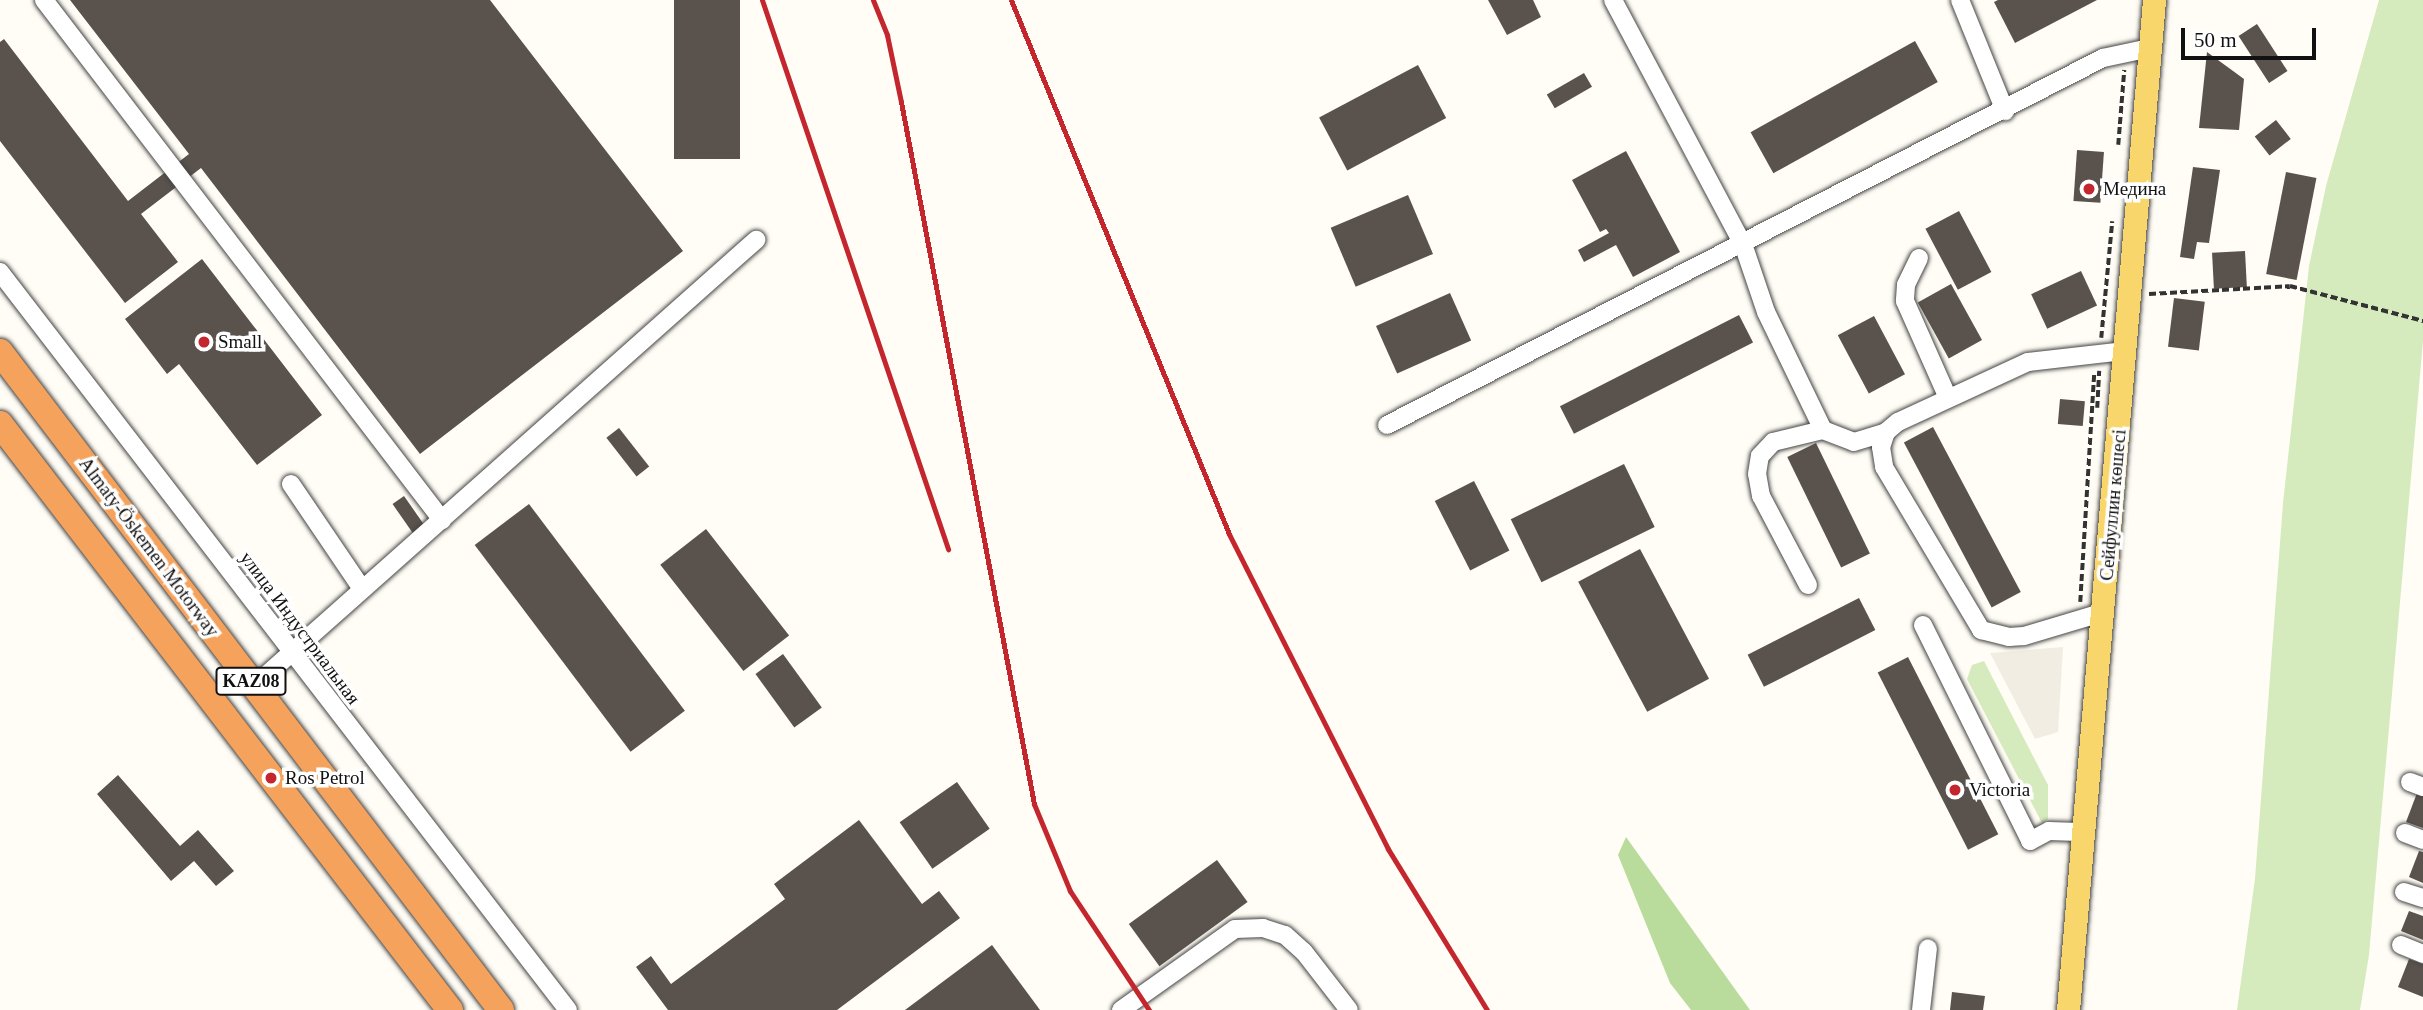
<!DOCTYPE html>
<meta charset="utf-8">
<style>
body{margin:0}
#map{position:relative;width:2423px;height:1010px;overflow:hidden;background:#fffdf5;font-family:"Times New Roman",serif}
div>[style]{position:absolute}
.green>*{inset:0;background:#d5ebbd}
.forest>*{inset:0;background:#b9dc9c}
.plaza>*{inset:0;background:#f1ede2}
.building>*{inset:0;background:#5a524d;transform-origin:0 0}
.path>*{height:3.5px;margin-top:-1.75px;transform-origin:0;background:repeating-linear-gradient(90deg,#333 0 7px,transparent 0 10.5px)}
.roads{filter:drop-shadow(0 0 2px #444) drop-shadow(0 0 2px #444)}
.minor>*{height:18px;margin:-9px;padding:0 9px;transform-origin:9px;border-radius:9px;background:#fff}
.major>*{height:23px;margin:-11.5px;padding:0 11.5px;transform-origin:11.5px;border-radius:11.5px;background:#f9d66b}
.highway>*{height:26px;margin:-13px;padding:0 13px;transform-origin:13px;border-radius:13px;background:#f5a25d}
.rail>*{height:5px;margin:-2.5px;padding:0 2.5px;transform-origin:2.5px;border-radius:2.5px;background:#c4262e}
.dots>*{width:19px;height:19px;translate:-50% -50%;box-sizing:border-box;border:4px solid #fff;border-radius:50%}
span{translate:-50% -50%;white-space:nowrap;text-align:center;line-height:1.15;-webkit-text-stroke:7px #fff;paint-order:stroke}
.shield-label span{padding:2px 5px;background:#fff;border:2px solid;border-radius:5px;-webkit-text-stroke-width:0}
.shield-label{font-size:18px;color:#111;font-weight:700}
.poi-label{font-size:19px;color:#111}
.left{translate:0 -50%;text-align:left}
.street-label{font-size:19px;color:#111}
.scale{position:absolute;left:2181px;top:28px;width:135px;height:32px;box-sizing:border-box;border:4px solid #111;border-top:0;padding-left:9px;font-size:21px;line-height:24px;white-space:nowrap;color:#111;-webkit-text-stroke:5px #fff;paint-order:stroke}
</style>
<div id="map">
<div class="green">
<div style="clip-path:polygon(2379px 0,2423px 0,2423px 341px,2369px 955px,2360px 1010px,2237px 1010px,2255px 879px,2283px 503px,2309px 266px,2326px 186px)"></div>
<div style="clip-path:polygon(1984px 661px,2048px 785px,2048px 819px,2042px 823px,1967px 679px,1972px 665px)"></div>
</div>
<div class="forest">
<div style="clip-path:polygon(1626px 837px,1750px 1010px,1691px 1010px,1670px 983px,1618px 855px)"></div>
</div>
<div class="plaza">
<div style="clip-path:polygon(2063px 647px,2058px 732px,2035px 739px,1990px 653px)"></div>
</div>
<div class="building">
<div style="clip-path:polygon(70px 0,490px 0,683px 251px,420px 454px,201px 168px,141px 214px,178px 262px,125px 303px,0 141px,0 42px,4px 39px,128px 201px,189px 154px)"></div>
<div style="left:674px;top:0;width:66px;height:159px"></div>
<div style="clip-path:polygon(1488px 0,1533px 0,1541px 17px,1507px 35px)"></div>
<div style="clip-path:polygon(1998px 0,2097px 0,2015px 43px,1994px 2px)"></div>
<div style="left:2257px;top:24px;width:56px;height:22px;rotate:57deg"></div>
<div style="left:1915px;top:41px;width:47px;height:188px;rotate:61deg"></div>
<div style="clip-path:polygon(2207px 52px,2244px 79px,2239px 130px,2199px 128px)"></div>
<div style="left:1418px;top:65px;width:60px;height:112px;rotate:62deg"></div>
<div style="left:1584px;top:73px;width:16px;height:43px;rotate:60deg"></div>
<div style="left:2276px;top:120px;width:24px;height:27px;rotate:52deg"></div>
<div style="left:2077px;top:150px;width:27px;height:51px;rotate:4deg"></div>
<div style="clip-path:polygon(1626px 151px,1680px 252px,1633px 277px,1616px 245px,1584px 262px,1578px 250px,1609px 233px,1606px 229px,1600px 232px,1572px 180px)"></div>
<div style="clip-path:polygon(2193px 167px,2220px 170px,2209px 243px,2197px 242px,2194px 259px,2180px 257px)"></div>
<div style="left:2286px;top:172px;width:31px;height:104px;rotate:11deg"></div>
<div style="left:1408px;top:195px;width:64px;height:84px;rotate:67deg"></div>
<div style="left:1959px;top:211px;width:69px;height:38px;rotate:62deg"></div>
<div style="left:2245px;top:251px;width:36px;height:33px;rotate:87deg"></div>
<div style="clip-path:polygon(202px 259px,322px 415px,257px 465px,179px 364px,167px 374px,125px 319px)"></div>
<div style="left:2081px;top:271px;width:38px;height:55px;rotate:65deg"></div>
<div style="left:1951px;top:284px;width:64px;height:38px;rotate:61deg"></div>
<div style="left:1450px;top:293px;width:52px;height:81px;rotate:66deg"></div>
<div style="left:2174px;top:298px;width:31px;height:49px;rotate:7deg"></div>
<div style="left:1739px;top:315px;width:31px;height:201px;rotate:63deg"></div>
<div style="left:1874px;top:316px;width:66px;height:41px;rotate:62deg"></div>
<div style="left:2060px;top:399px;width:25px;height:25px;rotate:5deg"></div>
<div style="left:1933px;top:427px;width:187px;height:33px;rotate:62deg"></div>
<div style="left:619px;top:428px;width:49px;height:16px;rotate:52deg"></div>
<div style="left:1816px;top:443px;width:123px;height:32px;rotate:64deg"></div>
<div style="left:1624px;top:464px;width:70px;height:126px;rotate:64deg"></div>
<div style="left:1474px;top:481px;width:78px;height:44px;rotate:63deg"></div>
<div style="left:404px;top:496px;width:35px;height:14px;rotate:55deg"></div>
<div style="left:529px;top:504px;width:259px;height:68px;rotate:53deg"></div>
<div style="left:706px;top:529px;width:135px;height:58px;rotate:52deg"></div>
<div style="left:1640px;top:549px;width:147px;height:70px;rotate:62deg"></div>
<div style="left:1859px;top:598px;width:36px;height:125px;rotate:63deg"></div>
<div style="left:783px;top:654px;width:66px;height:34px;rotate:54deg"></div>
<div style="left:1908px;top:657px;width:199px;height:34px;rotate:63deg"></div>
<div style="clip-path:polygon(118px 775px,180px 846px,198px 830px,234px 871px,216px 886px,194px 861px,171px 881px,97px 794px)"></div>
<div style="left:957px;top:782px;width:57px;height:70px;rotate:55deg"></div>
<div style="clip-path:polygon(2417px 793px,2423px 796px,2423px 828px,2406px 822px)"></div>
<div style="clip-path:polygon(859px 820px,922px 904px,939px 891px,960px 918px,837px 1010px,668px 1010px,636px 967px,651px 956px,671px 984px,785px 899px,774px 884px)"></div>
<div style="clip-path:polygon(2419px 851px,2423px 852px,2423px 883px,2409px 877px)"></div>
<div style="left:1217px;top:860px;width:52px;height:109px;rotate:54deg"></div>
<div style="clip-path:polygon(2409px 911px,2423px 916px,2423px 940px,2401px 931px)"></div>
<div style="clip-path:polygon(992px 945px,1040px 1010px,905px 1010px)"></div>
<div style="clip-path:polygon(2409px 959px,2423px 964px,2423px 997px,2398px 987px)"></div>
<div style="clip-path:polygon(1952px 992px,1985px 996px,1983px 1010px,1950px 1010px)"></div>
</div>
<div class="path">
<div style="left:2118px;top:145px;width:75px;rotate:-85.4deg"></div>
<div style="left:2149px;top:294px;width:141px;rotate:-3.2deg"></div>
<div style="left:2290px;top:286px;width:138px;rotate:14.7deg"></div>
<div style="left:2101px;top:338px;width:117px;rotate:-84.6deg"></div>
<div style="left:2097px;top:408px;width:37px;rotate:-87deg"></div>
<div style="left:2080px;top:602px;width:230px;rotate:-86.5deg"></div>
</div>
<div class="roads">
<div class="minor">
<div style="left:44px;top:0;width:655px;rotate:52.57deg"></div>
<div style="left:1613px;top:0;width:276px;rotate:62deg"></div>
<div style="left:1743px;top:244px;width:72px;rotate:71.3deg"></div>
<div style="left:1766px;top:312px;width:131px;rotate:64.2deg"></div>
<div style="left:1823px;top:430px;width:33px;rotate:21deg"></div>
<div style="left:1854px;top:442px;width:34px;rotate:-17deg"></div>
<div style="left:1886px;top:432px;width:16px;rotate:-40deg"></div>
<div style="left:1898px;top:422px;width:143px;rotate:-24.8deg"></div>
<div style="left:2028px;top:362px;width:98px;rotate:-6.5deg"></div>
<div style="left:1960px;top:0;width:120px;rotate:67.9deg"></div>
<div style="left:1919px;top:258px;width:30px;rotate:116deg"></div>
<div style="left:1906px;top:285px;width:16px;rotate:94deg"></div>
<div style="left:1905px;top:301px;width:106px;rotate:66.1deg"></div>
<div style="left:0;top:272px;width:931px;rotate:52.42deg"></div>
<div style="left:1387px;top:425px;width:805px;rotate:-27.14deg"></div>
<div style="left:2103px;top:58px;width:48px;rotate:-12deg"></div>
<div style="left:1886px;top:432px;width:16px;rotate:108deg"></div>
<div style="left:1881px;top:447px;width:20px;rotate:81deg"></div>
<div style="left:1884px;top:467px;width:190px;rotate:59.2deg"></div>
<div style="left:1981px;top:630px;width:29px;rotate:14deg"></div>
<div style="left:2009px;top:637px;width:15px;rotate:-4deg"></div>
<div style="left:2024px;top:636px;width:84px;rotate:-16.7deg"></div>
<div style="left:291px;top:484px;width:127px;rotate:55.9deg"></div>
<div style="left:1808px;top:585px;width:101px;rotate:-117.8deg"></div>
<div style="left:1761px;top:496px;width:22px;rotate:-100deg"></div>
<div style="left:1757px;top:474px;width:18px;rotate:-81deg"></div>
<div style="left:1760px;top:456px;width:19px;rotate:-47deg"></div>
<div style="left:1773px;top:442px;width:51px;rotate:-13.5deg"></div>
<div style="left:1923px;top:625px;width:241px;rotate:63.6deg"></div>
<div style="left:2030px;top:841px;width:21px;rotate:-28deg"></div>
<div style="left:2049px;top:831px;width:37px;rotate:2deg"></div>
<div style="left:254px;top:686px;width:672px;rotate:-41.62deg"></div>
<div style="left:2410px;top:782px;width:14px;rotate:21deg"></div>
<div style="left:2405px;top:833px;width:19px;rotate:21deg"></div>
<div style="left:2404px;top:892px;width:20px;rotate:18deg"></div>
<div style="left:2401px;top:945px;width:24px;rotate:22deg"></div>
<div style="left:1121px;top:1010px;width:140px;rotate:-35.4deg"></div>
<div style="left:1235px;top:929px;width:28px;rotate:-2deg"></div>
<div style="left:1263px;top:928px;width:23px;rotate:18deg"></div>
<div style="left:1285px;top:935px;width:25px;rotate:42deg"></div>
<div style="left:1304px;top:952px;width:73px;rotate:52.2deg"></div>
<div style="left:1921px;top:1010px;width:62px;rotate:-83.6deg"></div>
</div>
<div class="major">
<div style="left:2068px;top:1010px;width:1014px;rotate:-85.13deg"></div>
</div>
<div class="highway">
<div style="left:0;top:352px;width:827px;rotate:52.71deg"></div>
<div style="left:0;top:424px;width:739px;rotate:52.48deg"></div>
</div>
</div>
<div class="rail">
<div style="left:762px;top:0;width:580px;rotate:71.28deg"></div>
<div style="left:873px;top:0;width:38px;rotate:68deg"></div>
<div style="left:887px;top:35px;width:68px;rotate:78.2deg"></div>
<div style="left:901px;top:102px;width:714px;rotate:79.27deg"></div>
<div style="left:1034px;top:804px;width:94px;rotate:67.5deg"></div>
<div style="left:1070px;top:891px;width:143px;rotate:56.4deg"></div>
<div style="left:1011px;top:0;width:577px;rotate:67.79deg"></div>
<div style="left:1229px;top:534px;width:353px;rotate:63.2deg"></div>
<div style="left:1388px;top:849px;width:189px;rotate:58.4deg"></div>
</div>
<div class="dots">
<div style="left:2089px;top:189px;background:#c4262e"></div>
<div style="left:204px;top:342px;background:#c4262e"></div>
<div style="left:271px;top:778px;background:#c4262e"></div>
<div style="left:1955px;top:790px;background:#c4262e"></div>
</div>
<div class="shield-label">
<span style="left:251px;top:681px">KAZ08</span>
</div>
<div class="poi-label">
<span class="left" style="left:2103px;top:189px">Медина</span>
<span class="left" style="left:218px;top:342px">Small</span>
<span class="left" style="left:285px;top:778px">Ros Petrol</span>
<span class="left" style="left:1969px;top:790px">Victoria</span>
</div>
<div class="street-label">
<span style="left:2113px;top:505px;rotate:-85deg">Сейфуллин көшесі</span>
<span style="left:149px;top:547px;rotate:53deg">Almaty-Öskemen Motorway</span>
<span style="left:300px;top:628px;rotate:53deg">улица Индустриальная</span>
</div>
<div class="scale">50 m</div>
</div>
